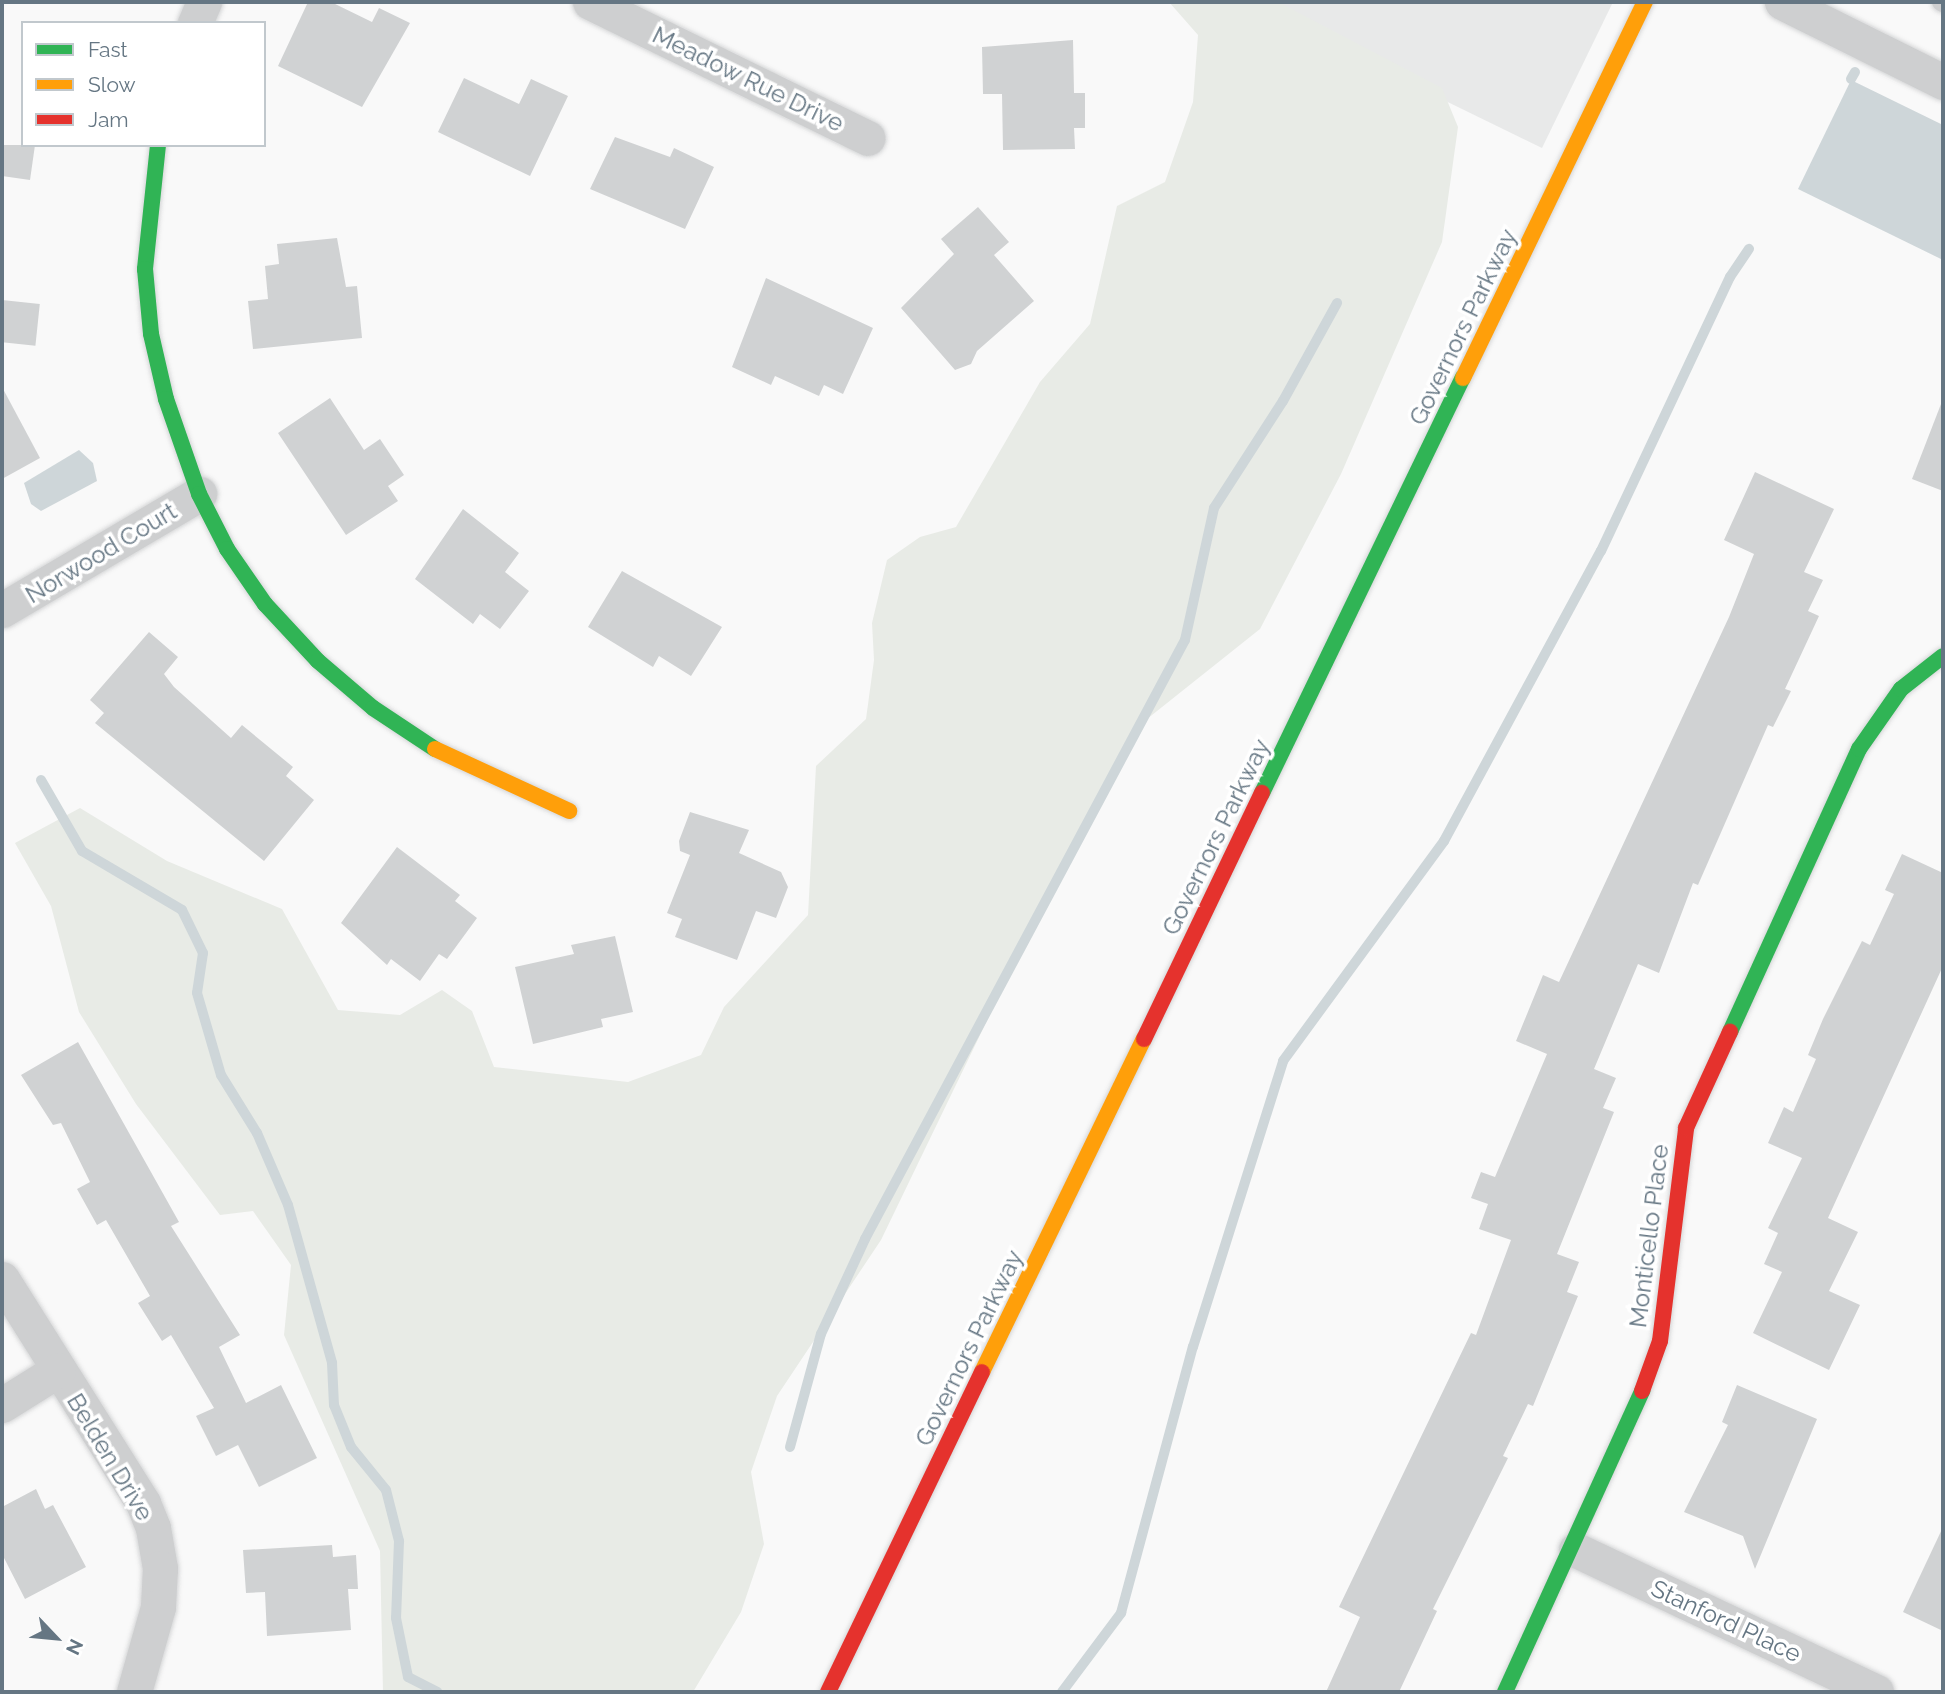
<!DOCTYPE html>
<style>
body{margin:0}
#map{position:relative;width:1945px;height:1694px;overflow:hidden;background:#f9f9f9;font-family:Raleway,sans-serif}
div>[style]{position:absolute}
.built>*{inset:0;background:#e8e9e9}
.green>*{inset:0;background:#e8ebe6}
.water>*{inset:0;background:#ced6d9}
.stream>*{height:10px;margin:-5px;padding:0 5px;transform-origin:5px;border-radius:5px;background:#ced6d9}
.building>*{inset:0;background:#d0d2d3;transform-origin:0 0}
.roads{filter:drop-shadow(0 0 2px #d5d6d7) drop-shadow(0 0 2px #d5d6d7)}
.lane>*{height:18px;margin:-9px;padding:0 9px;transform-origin:9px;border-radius:9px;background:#cecfd0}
.street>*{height:35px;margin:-17.5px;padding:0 17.5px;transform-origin:17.5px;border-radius:17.5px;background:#cecfd0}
.fast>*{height:16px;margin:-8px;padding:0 8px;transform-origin:8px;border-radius:8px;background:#30b455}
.slow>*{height:16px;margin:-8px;padding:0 8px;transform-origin:8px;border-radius:8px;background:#ff9f0a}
.jam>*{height:16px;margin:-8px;padding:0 8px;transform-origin:8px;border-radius:8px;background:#e5322d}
span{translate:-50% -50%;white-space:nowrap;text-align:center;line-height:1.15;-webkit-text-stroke:7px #fff;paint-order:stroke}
.street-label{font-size:24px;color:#657683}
.frame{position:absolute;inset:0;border:4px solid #657683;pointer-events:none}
.legend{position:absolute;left:21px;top:21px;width:245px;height:126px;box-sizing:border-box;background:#fff;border:2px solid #c1c8cd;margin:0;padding:9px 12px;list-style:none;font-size:21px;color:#657683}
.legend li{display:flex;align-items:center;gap:14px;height:35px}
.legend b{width:35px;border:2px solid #c1c8cd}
.north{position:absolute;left:21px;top:1603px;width:70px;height:70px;-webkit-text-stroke:5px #fff;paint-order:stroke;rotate:116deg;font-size:19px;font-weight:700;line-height:28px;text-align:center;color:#657683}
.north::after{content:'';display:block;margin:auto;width:24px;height:32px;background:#657683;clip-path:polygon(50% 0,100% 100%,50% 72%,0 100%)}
</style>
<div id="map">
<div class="built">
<div style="clip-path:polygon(1243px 2px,1613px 2px,1542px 148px)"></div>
</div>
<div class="green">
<div style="clip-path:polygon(1169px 2px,1278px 2px,1442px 88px,1458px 127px,1442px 242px,1341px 474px,1260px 629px,1147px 719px,1025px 942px,881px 1240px,777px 1396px,751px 1472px,764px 1544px,741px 1612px,693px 1692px,383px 1692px,380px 1551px,284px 1335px,291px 1265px,253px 1211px,220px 1215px,136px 1104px,79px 1012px,51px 906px,15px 843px,80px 808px,167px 861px,282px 909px,338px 1010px,400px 1015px,442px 990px,472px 1011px,494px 1067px,628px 1082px,701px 1055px,724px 1007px,808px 915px,816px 766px,866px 719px,874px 660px,872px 623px,887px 560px,920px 537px,956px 527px,1040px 382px,1090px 324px,1117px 206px,1165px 182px,1193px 102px,1198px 35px)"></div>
</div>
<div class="water">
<div style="clip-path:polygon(1851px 80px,1943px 125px,1943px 260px,1798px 189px)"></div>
<div style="clip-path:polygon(79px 450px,93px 463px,97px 481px,41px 511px,31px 504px,24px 483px)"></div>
</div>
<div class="stream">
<div style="left:1851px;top:79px;width:8px;rotate:-60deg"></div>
<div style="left:41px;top:780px;width:82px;rotate:60deg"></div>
<div style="left:82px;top:851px;width:116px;rotate:30.5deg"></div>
<div style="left:182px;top:910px;width:48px;rotate:64deg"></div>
<div style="left:203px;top:953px;width:40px;rotate:98.5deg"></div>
<div style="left:197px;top:993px;width:85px;rotate:73.7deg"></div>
<div style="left:221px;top:1075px;width:68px;rotate:58.2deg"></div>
<div style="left:257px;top:1133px;width:78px;rotate:66.7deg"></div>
<div style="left:288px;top:1205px;width:164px;rotate:74.4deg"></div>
<div style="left:332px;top:1363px;width:42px;rotate:87.3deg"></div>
<div style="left:334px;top:1405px;width:45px;rotate:68deg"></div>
<div style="left:351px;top:1447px;width:55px;rotate:50.9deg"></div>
<div style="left:386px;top:1490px;width:53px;rotate:75.7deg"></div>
<div style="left:399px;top:1541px;width:77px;rotate:92.2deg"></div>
<div style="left:396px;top:1618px;width:60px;rotate:78.5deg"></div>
<div style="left:408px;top:1677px;width:33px;rotate:27deg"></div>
<div style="left:790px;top:1447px;width:117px;rotate:-74.7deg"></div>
<div style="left:821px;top:1334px;width:105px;rotate:-65.1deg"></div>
<div style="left:865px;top:1239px;width:679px;rotate:-61.89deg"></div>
<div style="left:1185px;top:640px;width:135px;rotate:-77.6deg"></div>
<div style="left:1214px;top:508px;width:127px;rotate:-57.2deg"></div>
<div style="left:1283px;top:401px;width:112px;rotate:-61.1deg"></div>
<div style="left:1062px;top:1692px;width:99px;rotate:-53.2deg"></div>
<div style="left:1121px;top:1613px;width:276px;rotate:-74.9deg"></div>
<div style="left:1193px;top:1347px;width:300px;rotate:-72.5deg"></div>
<div style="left:1283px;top:1061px;width:273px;rotate:-53.8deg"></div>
<div style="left:1444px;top:841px;width:330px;rotate:-61.6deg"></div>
<div style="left:1601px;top:551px;width:303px;rotate:-64.8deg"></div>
<div style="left:1730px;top:277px;width:34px;rotate:-56deg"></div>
</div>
<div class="building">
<div style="clip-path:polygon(308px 2px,331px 2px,372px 22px,379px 8px,410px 23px,362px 107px,278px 66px)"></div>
<div style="clip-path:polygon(1073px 40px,1074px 93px,1085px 93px,1085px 128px,1074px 128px,1075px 149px,1003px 150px,1002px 94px,983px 94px,982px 47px)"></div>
<div style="clip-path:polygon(464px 78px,519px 104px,531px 79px,568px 96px,530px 176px,438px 132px)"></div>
<div style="clip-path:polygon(615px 137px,670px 157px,674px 148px,714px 167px,685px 229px,590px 189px)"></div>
<div style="clip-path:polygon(2px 145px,35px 145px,30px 180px,2px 176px)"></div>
<div style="clip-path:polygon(978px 207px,1009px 242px,994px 255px,1034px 301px,977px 351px,971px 364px,955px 370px,901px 308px,954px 254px,941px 239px)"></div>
<div style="clip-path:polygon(337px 238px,346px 287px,357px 286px,362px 338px,253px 349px,248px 301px,268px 299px,265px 266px,279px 264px,277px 244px)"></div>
<div style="clip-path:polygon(766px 278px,873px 328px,843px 394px,824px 385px,819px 396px,775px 376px,771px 385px,732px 367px)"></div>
<div style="left:2px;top:300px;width:38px;height:42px;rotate:6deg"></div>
<div style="clip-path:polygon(2px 387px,40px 458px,2px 479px)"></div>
<div style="clip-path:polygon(330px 398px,364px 450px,380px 439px,404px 475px,388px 486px,398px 501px,346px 535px,278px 433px)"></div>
<div style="clip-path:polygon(1941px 404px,1943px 404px,1943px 491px,1912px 479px)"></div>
<div style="clip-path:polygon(1755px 472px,1834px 509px,1804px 572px,1823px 580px,1808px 611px,1819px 616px,1785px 689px,1791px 691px,1773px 727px,1768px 725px,1698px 885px,1693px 883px,1659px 973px,1638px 964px,1594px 1069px,1616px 1078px,1603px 1108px,1614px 1112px,1557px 1254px,1579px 1262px,1567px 1292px,1578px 1296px,1533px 1406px,1528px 1404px,1503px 1456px,1508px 1458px,1433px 1609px,1437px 1611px,1399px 1692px,1326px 1692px,1360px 1617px,1339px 1607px,1471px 1333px,1476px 1335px,1511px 1240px,1479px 1229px,1488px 1204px,1471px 1198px,1481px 1172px,1495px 1177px,1547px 1054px,1516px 1041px,1543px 975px,1559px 982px,1729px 617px,1754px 554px,1724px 540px)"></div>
<div style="clip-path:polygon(463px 509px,519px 553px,505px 572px,529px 591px,500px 629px,480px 614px,473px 624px,415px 579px)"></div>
<div style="clip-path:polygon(622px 571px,722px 627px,691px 676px,659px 656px,653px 667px,588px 627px)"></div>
<div style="clip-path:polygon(149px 632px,178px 657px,164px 674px,174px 687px,231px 738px,242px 725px,293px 767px,286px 776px,314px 800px,264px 861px,95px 723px,104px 713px,90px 700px)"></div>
<div style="clip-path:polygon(690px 812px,749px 830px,739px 853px,781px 872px,788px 887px,776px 918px,756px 911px,737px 960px,675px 937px,682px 919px,667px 913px,690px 855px,680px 851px,679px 841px)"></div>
<div style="clip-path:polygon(397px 847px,460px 895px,455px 901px,477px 918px,447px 959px,439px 954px,420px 981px,391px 959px,387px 965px,341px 923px)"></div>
<div style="clip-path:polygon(1902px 854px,1943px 873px,1943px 966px,1828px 1218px,1858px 1232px,1829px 1291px,1860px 1305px,1829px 1370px,1753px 1333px,1782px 1272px,1764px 1264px,1778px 1233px,1768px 1228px,1802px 1158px,1768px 1143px,1784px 1107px,1793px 1112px,1816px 1059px,1808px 1055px,1823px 1019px,1862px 941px,1870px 945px,1894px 894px,1885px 890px)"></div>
<div style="clip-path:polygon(615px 936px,633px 1012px,601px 1019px,603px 1027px,533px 1044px,515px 967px,574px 954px,571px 945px)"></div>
<div style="clip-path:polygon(78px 1042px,179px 1222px,171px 1226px,240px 1335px,219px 1347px,246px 1403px,281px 1385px,317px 1458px,259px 1487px,238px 1445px,216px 1456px,196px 1416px,214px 1408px,171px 1335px,162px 1341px,138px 1303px,150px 1296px,106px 1220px,97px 1225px,77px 1189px,90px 1182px,61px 1123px,53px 1125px,21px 1075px)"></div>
<div style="clip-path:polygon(1737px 1385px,1817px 1419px,1755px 1569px,1743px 1536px,1684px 1512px,1728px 1425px,1722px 1422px)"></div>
<div style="clip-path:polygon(36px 1489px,45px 1509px,53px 1505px,86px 1567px,25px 1599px,2px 1554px,2px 1507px)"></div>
<div style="clip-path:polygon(1943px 1527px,1943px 1631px,1903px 1612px)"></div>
<div style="clip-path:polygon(332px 1545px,333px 1557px,356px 1555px,358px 1589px,348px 1589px,351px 1630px,267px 1636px,265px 1592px,246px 1593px,243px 1550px)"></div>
</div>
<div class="roads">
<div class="lane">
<div style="left:1941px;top:2px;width:2px;rotate:27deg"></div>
</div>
<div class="street">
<div style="left:590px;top:2px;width:309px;rotate:26.1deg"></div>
<div style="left:1782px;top:2px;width:180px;rotate:26.4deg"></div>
<div style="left:195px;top:23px;width:23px;rotate:-67deg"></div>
<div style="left:2px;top:610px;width:229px;rotate:-30.5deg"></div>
<div style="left:2px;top:1279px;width:265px;rotate:57.8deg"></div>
<div style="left:143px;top:1503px;width:27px;rotate:68deg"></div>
<div style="left:153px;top:1528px;width:41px;rotate:80.1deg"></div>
<div style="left:160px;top:1568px;width:39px;rotate:93deg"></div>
<div style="left:158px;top:1607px;width:88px;rotate:105.8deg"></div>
<div style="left:2px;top:1405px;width:66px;rotate:-32deg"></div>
<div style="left:1576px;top:1550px;width:332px;rotate:25.3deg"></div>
</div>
<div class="fast">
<div style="left:158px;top:145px;width:125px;rotate:96deg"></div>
<div style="left:145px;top:269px;width:65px;rotate:84.7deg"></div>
<div style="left:151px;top:334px;width:67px;rotate:77deg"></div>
<div style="left:166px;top:399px;width:101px;rotate:70.8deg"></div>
<div style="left:199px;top:494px;width:62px;rotate:63deg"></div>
<div style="left:227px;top:549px;width:67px;rotate:55.4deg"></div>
<div style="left:265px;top:604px;width:78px;rotate:47.1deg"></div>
<div style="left:318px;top:661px;width:72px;rotate:40.5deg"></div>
<div style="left:373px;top:708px;width:74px;rotate:33.5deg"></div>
<div style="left:1262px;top:793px;width:461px;rotate:-64.2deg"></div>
<div style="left:1730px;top:1032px;width:311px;rotate:-65.5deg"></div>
<div style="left:1859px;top:749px;width:73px;rotate:-55deg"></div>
<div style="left:1901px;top:689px;width:53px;rotate:-38.2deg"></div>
<div style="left:1505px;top:1692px;width:331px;rotate:-65.5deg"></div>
</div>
<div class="slow">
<div style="left:1463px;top:378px;width:418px;rotate:-64.2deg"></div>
<div style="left:435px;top:749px;width:148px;rotate:24.8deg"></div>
<div style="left:982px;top:1372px;width:370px;rotate:-64.1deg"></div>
</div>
<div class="jam">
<div style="left:1144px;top:1039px;width:273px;rotate:-64.4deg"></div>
<div style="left:1642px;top:1391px;width:53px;rotate:-70.2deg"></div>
<div style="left:1660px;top:1341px;width:215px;rotate:-83deg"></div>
<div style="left:1686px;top:1128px;width:106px;rotate:-65.4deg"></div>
<div style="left:828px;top:1692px;width:355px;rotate:-64.3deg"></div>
</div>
</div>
<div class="street-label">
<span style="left:748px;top:79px;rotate:26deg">Meadow Rue Drive</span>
<span style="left:1463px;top:327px;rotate:-64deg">Governors Parkway</span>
<span style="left:101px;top:553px;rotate:-31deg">Norwood Court</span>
<span style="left:1216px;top:837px;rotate:-64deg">Governors Parkway</span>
<span style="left:1649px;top:1236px;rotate:-83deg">Monticello Place</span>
<span style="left:969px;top:1348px;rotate:-64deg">Governors Parkway</span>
<span style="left:110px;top:1457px;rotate:59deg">Belden Drive</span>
<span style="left:1726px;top:1621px;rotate:25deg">Stanford Place</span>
</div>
<div class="frame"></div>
<ul class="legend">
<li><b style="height:9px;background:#30b455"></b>Fast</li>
<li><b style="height:9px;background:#ff9f0a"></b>Slow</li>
<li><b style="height:9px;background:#e5322d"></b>Jam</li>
</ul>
<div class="north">N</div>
</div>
